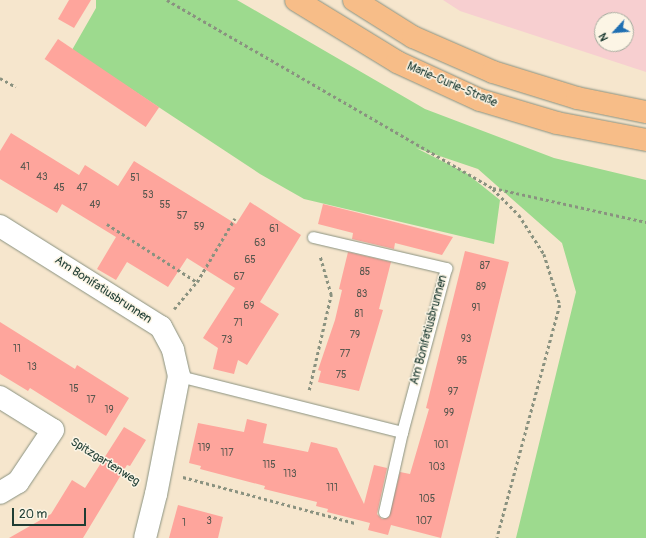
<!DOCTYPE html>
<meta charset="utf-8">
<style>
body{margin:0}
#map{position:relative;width:646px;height:538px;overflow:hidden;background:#f6e6cd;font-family:Pangolin,sans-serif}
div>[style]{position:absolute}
.built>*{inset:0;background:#f7cfd0}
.green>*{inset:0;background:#9dda8e}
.building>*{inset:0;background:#fea59c;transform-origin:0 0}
.path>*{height:2.5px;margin-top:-1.25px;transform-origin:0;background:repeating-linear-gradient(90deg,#8a9280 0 3px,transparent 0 6px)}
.roads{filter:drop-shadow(0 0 1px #8a9280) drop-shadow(0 0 1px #8a9280)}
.service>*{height:11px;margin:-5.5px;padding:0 5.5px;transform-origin:5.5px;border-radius:5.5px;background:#fff}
.minor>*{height:22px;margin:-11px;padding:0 11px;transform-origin:11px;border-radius:11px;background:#fff}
.primary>*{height:22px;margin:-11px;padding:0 11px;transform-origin:11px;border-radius:11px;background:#f7bd88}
span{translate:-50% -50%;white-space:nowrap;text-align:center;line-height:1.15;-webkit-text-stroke:3px #fcf5e5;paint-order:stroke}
.number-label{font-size:10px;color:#57574e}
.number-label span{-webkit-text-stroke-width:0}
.street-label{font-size:12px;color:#1f3d34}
.north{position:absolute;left:594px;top:12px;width:40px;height:40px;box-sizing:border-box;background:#fcf5e5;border:1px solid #a4ab9e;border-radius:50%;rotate:244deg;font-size:11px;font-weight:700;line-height:16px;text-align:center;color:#1f3d34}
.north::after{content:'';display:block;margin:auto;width:14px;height:18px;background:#1f6fb2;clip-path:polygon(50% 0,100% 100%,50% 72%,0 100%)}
.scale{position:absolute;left:12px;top:508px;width:74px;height:18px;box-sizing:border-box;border:2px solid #1f3d34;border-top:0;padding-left:5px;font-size:12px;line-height:14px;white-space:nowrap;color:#1f3d34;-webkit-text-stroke:3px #fcf5e5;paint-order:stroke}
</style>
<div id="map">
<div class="built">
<div style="clip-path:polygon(evenodd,443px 0,646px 0,646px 72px,460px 11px,443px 0,602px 20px,626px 20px,626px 44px,602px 44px,602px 20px)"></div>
</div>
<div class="green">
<div style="clip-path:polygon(96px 0,237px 0,425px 109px,554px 158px,646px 180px,646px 538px,516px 538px,576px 292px,562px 243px,478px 169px,416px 148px,466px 173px,500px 200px,494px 244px,304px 199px,260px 174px,72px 50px,96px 8px)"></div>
</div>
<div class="building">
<div style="clip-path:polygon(69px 0,91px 0,74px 28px,58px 19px)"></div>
<div style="left:58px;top:39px;width:122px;height:24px;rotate:34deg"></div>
<div style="clip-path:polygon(11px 133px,79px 175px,85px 165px,118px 186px,134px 161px,236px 224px,250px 202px,301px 235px,260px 302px,279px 314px,247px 365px,238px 360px,234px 374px,213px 369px,218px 348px,203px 338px,235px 288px,187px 258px,168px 287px,127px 262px,116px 280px,97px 269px,116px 237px,62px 204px,57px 213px,0 179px,0 151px)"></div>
<div style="clip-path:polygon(323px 204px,383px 219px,453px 237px,442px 255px,395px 243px,394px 249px,352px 239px,353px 233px,318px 224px)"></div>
<div style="clip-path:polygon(465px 251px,509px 262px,441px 538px,391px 525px,388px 535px,368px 530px,370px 523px,327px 512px,328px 509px,316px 506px,317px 502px,264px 489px,265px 486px,200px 469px,201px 466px,189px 463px,198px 423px,244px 432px,247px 419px,267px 424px,263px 443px,308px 452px,311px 442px,337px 448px,364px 504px,374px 465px,387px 468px,377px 514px,382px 519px,389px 517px,400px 472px,410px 474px,429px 409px,426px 408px)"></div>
<div style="clip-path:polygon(348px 252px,391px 262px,379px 309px,383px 310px,359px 391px,318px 382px,321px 371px,318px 370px,335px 320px,342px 290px,339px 289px)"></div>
<div style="clip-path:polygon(0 322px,75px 369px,77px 365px,129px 398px,106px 436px,30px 388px,28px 391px,0 374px)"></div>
<div style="clip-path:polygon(124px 427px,146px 440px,130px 466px,127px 465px,83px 538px,9px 538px,51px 514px,72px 480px,85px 488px)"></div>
<div style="clip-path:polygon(178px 505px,223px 517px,218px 538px,169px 538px)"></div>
</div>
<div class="path">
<div style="left:167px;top:0;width:376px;rotate:30deg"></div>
<div style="left:493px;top:188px;width:157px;rotate:12.5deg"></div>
<div style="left:0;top:78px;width:18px;rotate:29deg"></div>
<div style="left:493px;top:189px;width:37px;rotate:45deg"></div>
<div style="left:519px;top:215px;width:46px;rotate:57.3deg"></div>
<div style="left:544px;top:254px;width:53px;rotate:72.6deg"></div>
<div style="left:560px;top:305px;width:241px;rotate:105.1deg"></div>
<div style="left:107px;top:224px;width:107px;rotate:32.8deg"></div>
<div style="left:174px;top:309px;width:35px;rotate:-50deg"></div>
<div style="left:197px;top:282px;width:74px;rotate:-59.3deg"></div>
<div style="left:309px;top:390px;width:98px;rotate:-77deg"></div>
<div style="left:331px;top:295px;width:40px;rotate:-106deg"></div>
<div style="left:72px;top:442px;width:73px;rotate:31.5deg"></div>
<div style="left:183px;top:477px;width:178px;rotate:15deg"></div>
</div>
<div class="roads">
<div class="service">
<div style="left:313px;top:237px;width:137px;rotate:13.1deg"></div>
<div style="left:446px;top:268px;width:170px;rotate:105deg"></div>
<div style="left:402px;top:432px;width:82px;rotate:102.7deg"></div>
<div style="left:179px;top:376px;width:230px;rotate:14.1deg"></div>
</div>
<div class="minor">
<div style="left:0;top:226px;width:190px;rotate:32.1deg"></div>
<div style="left:161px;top:327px;width:26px;rotate:62deg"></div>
<div style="left:173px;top:350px;width:27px;rotate:77deg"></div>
<div style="left:179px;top:376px;width:120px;rotate:101deg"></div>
<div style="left:156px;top:494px;width:45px;rotate:104deg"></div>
<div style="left:0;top:397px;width:62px;rotate:31.9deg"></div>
<div style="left:53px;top:430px;width:63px;rotate:123.9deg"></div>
<div style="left:18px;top:482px;width:21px;rotate:149deg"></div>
</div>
<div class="primary">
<div style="left:296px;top:0;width:119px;rotate:31.5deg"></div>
<div style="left:397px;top:62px;width:91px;rotate:24.6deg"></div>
<div style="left:480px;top:100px;width:80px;rotate:16.6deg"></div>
<div style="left:557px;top:123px;width:91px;rotate:10.8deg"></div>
<div style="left:354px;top:0;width:70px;rotate:32.1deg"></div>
<div style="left:413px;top:37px;width:87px;rotate:23.6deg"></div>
<div style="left:493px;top:72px;width:88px;rotate:17.2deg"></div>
<div style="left:577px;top:98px;width:70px;rotate:11.5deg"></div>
</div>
</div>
<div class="number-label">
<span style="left:25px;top:168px">41</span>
<span style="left:42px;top:178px">43</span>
<span style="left:135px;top:179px">51</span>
<span style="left:59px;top:189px">45</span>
<span style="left:82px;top:189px">47</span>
<span style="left:148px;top:196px">53</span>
<span style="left:95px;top:206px">49</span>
<span style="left:165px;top:206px">55</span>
<span style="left:182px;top:217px">57</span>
<span style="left:199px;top:228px">59</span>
<span style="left:274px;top:230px">61</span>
<span style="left:260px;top:244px">63</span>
<span style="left:250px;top:261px">65</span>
<span style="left:485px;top:267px">87</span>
<span style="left:365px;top:273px">85</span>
<span style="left:239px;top:278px">67</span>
<span style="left:481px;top:288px">89</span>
<span style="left:362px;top:295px">83</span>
<span style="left:249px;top:307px">69</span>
<span style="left:476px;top:309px">91</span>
<span style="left:359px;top:315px">81</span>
<span style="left:238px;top:324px">71</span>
<span style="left:355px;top:336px">79</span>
<span style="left:466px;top:340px">93</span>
<span style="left:227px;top:341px">73</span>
<span style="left:17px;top:350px">11</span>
<span style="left:345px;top:355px">77</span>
<span style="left:462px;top:362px">95</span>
<span style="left:32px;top:368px">13</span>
<span style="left:341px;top:376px">75</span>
<span style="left:74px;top:390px">15</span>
<span style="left:453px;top:393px">97</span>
<span style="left:91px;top:401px">17</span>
<span style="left:109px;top:411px">19</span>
<span style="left:449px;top:414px">99</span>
<span style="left:441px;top:446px">101</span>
<span style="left:204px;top:449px">119</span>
<span style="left:227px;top:454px">117</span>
<span style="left:269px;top:466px">115</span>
<span style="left:437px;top:468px">103</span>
<span style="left:290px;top:475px">113</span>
<span style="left:332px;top:489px">111</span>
<span style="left:427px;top:500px">105</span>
<span style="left:209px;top:522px">3</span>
<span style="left:424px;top:522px">107</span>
<span style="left:184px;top:524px">1</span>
</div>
<div class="street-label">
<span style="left:452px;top:85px;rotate:23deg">Marie-Curie-Straße</span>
<span style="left:103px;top:290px;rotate:33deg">Am Bonifatiusbrunnen</span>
<span style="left:429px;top:330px;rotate:-75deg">Am Bonifatiusbrunnen</span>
<span style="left:105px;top:462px;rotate:32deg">Spitzgartenweg</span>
</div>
<div class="north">N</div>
<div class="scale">20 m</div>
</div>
